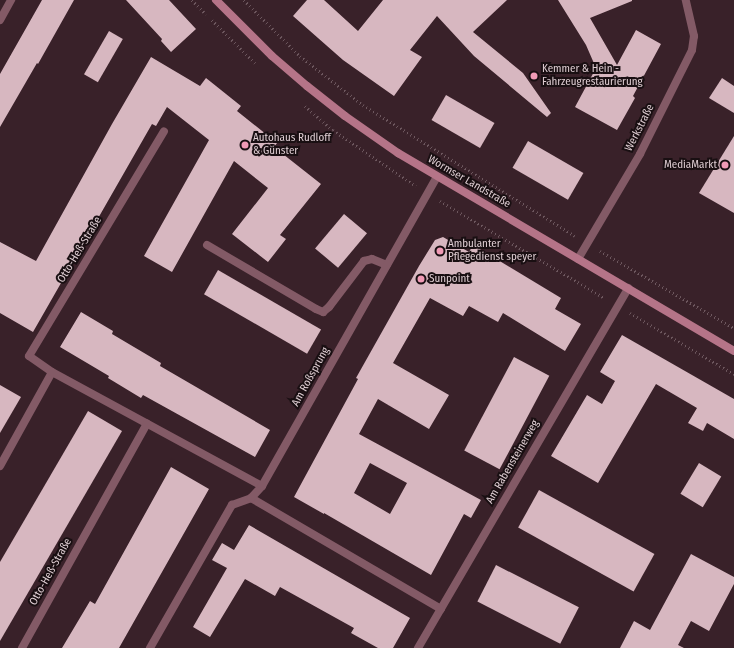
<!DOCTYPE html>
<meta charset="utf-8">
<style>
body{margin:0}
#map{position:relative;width:734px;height:648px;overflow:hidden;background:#392129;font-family:"Fira Sans Condensed",sans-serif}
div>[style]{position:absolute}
.building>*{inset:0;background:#d7b7c0;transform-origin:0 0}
.path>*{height:2.5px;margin-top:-1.25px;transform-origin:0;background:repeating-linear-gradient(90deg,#6d575e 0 1px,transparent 0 4px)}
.service>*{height:8px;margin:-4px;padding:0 4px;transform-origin:4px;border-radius:4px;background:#835a66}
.minor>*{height:8px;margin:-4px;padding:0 4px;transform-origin:4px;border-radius:4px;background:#835a66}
.secondary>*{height:8px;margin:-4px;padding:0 4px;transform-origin:4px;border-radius:4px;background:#b57488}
.dots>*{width:11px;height:11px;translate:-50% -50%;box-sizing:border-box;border:2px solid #190f12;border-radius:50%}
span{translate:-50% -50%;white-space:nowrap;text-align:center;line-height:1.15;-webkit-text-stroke:4px #190f12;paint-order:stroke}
.poi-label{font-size:11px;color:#dfced3}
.left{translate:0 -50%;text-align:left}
.right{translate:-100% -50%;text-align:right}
.street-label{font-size:11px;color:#dfced3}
</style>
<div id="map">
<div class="building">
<div style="clip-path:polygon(42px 0,74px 0,38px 64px,37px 63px,0 127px,0 74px)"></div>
<div style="clip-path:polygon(126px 0,169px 0,196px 29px,171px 52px,161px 41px,162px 39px)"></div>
<div style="clip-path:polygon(307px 0,324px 0,358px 31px,383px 0,507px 0,473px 32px,523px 73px,551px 113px,547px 117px,474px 56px,437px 16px,410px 50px,422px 57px,394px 96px,343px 60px,293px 16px)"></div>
<div style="clip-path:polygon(558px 0,632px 0,632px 1px,590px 18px,617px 65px,636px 30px,661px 44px,633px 96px,635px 98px,617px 130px,575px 107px,596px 68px,586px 45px)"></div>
<div style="left:109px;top:31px;width:16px;height:50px;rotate:30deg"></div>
<div style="clip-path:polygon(151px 57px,200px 86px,206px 78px,241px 106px,237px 111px,277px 143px,274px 147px,321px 184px,280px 235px,286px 239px,268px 262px,232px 234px,268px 188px,234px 161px,172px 272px,144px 256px,209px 140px,167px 107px,156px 126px,152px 124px,33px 332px,0 313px,0 242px,36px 261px,112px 124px)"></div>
<div style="clip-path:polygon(722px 78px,734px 86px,734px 113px,709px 98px)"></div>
<div style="left:446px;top:95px;width:56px;height:29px;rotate:30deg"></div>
<div style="clip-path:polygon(734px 136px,734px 213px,699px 193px)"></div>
<div style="left:528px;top:141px;width:64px;height:31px;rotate:30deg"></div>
<div style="left:344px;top:214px;width:30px;height:45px;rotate:40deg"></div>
<div style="clip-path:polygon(evenodd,443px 237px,469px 252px,473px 245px,561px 298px,555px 309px,581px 324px,565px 351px,503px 313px,498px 322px,469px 306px,463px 316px,430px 298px,393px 363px,449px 395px,429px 429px,378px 399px,359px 434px,481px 500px,471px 518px,464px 514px,431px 575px,324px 513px,324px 514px,294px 497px,358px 379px,356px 378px,419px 266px,435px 240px,443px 237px,370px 463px,407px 483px,390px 514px,354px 493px,370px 463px)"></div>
<div style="left:218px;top:270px;width:119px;height:28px;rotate:30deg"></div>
<div style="clip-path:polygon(81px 312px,113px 331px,112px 334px,161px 363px,160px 366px,270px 430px,255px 457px,143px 395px,141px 398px,108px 378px,109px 376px,60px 347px)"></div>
<div style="clip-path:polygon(622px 335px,734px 399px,734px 439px,707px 423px,703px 431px,688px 423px,697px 408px,656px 384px,598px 483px,551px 456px,587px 395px,602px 404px,615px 381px,600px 372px)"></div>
<div style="left:514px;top:357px;width:40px;height:106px;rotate:28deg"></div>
<div style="clip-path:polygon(0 385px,21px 397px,0 433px)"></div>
<div style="clip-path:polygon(88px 411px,122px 431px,0 641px,0 562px)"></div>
<div style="left:699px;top:463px;width:26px;height:36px;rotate:31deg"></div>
<div style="clip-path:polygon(171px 467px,209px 489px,119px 648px,62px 648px,90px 601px,95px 604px)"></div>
<div style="left:539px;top:490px;width:132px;height:43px;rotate:29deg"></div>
<div style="clip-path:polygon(249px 525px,410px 618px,393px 648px,378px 648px,351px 633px,354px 628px,280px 587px,275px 596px,245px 579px,210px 637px,193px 627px,227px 568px,212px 560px,222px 543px,234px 550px)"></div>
<div style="clip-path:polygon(691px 554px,734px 577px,734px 584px,709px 631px,691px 621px,678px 645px,684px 648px,620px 648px,634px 621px,650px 630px)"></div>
<div style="left:496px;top:565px;width:93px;height:41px;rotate:27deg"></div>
</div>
<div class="path">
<div style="left:192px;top:0;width:20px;rotate:45deg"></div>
<div style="left:244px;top:0;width:79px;rotate:45deg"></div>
<div style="left:300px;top:56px;width:80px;rotate:37.9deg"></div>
<div style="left:363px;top:105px;width:249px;rotate:31.7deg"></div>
<div style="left:212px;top:20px;width:61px;rotate:45deg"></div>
<div style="left:305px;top:106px;width:37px;rotate:41deg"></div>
<div style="left:333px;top:130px;width:100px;rotate:34deg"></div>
<div style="left:440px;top:201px;width:191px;rotate:30.5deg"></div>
<div style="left:600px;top:251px;width:155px;rotate:29.9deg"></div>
<div style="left:630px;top:313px;width:121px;rotate:30.4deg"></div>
</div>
<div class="service">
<div style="left:418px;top:648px;width:417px;rotate:-59.7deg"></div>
</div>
<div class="minor">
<div style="left:0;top:20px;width:23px;rotate:-61deg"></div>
<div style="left:207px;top:245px;width:126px;rotate:30.4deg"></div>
<div style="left:316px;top:309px;width:8px;rotate:23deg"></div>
<div style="left:323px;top:312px;width:8px;rotate:-40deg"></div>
<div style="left:329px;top:307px;width:58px;rotate:-52.7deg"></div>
<div style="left:364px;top:261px;width:8px;rotate:-14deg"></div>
<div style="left:372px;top:259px;width:16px;rotate:22deg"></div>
<div style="left:578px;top:259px;width:122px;rotate:-59.4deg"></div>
<div style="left:640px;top:154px;width:116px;rotate:-63.4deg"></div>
<div style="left:692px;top:50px;width:14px;rotate:-82deg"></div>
<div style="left:694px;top:36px;width:37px;rotate:-103deg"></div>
<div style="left:52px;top:372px;width:28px;rotate:-145deg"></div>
<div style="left:29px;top:356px;width:262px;rotate:-59deg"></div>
<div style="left:0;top:466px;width:107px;rotate:-61deg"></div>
<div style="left:52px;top:372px;width:239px;rotate:28.5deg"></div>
<div style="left:251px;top:498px;width:220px;rotate:30.3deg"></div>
<div style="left:22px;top:648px;width:257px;rotate:-60.9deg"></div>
<div style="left:150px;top:648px;width:165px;rotate:-60.2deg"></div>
<div style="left:232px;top:505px;width:20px;rotate:-20deg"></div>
<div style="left:251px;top:498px;width:16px;rotate:-47deg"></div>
<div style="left:262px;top:486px;width:355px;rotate:-60.5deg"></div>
</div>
<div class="secondary">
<div style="left:216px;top:0;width:79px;rotate:45deg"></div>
<div style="left:272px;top:56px;width:46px;rotate:40.6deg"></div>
<div style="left:307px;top:86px;width:48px;rotate:38.3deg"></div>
<div style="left:345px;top:116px;width:65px;rotate:34.9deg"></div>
<div style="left:398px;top:153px;width:390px;rotate:30.5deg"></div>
</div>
<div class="dots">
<div style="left:534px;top:76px;background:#f09ab5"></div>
<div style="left:245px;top:145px;background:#f09ab5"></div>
<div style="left:725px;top:165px;background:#f09ab5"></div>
<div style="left:440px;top:251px;background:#f09ab5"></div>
<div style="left:421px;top:279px;background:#f09ab5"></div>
</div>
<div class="poi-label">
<span class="left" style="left:542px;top:76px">Kemmer &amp; Hein -<br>Fahrzeugrestaurierung</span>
<span class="left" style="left:253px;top:145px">Autohaus Rudloff<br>&amp; Günster</span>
<span class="right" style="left:717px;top:165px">MediaMarkt</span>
<span class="left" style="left:448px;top:251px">Ambulanter<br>Pflegedienst speyer</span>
<span class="left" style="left:429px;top:279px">Sunpoint</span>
</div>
<div class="street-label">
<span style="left:640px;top:128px;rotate:-63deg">Werkstraße</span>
<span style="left:469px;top:182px;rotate:30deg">Wormser Landstraße</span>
<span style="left:80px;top:250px;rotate:-59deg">Otto-Heß-Straße</span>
<span style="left:311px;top:377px;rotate:-61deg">Am Roßsprung</span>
<span style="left:513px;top:462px;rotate:-60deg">Am Rabensteinerweg</span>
<span style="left:51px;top:572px;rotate:-61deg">Otto-Heß-Straße</span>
</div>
</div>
